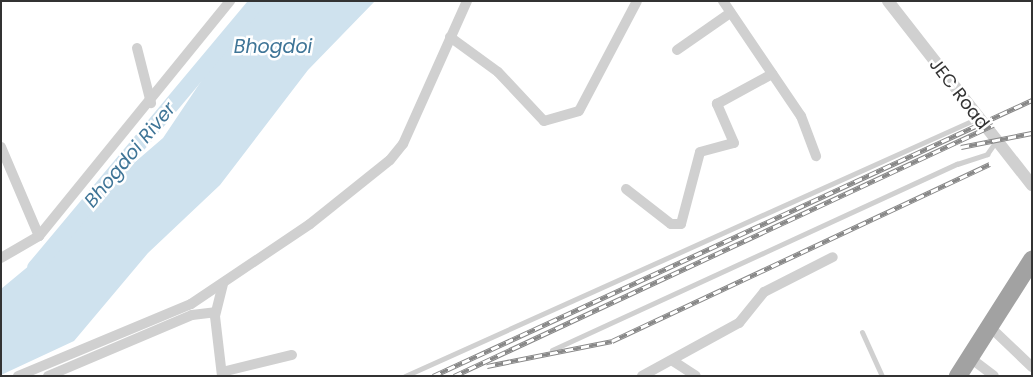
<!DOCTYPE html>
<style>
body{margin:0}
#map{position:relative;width:1033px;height:377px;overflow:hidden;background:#fff;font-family:Poppins,sans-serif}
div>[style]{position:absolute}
.water>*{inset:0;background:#cfe2ee}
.river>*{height:16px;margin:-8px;padding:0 8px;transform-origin:8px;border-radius:8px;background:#cfe2ee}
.service>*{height:5px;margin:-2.5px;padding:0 2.5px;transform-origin:2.5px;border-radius:2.5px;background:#d0d0d0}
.minor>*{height:10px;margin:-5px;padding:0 5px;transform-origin:5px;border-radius:5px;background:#d0d0d0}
.tertiary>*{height:12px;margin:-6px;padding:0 6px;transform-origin:6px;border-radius:6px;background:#d0d0d0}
.trunk>*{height:18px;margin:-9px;padding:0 9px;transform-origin:9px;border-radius:9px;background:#a2a2a2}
.rail>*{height:4.5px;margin-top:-2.25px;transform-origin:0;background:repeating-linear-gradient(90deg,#fff 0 8px,#888 0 16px);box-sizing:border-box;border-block:1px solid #888}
span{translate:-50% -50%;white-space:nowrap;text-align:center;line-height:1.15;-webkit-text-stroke:5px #fff;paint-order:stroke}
.street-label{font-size:18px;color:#333}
.water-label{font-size:19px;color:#3f7597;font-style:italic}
.frame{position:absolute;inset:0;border:2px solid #333;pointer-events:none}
</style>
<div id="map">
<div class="water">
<div style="clip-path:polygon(255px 1px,375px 1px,308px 70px,220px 185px,148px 253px,74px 341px,1px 375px,1px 289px,83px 221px,120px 175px,163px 138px)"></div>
</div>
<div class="river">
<div style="left:35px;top:268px;width:348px;rotate:-50.1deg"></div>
</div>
<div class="service">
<div style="left:862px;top:332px;width:48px;rotate:65.6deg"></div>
<div style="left:552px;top:350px;width:446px;rotate:-24.7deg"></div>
<div style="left:957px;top:164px;width:32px;rotate:-18deg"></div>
<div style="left:987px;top:154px;width:16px;rotate:-55deg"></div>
<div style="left:405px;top:376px;width:628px;rotate:-24.24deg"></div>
</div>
<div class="minor">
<div style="left:723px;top:1px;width:139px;rotate:55.9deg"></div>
<div style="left:801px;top:116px;width:43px;rotate:69.4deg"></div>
<div style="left:450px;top:37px;width:59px;rotate:36.1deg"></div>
<div style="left:498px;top:72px;width:67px;rotate:46.8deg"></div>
<div style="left:544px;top:121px;width:36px;rotate:-16deg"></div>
<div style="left:579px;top:111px;width:124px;rotate:-62.2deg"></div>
<div style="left:137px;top:48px;width:57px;rotate:75.7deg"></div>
<div style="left:677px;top:50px;width:65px;rotate:-34.9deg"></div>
<div style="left:1px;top:147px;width:97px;rotate:66.9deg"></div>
<div style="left:626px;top:189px;width:57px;rotate:37.9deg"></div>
<div style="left:671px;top:224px;width:10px"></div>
<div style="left:681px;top:224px;width:74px;rotate:-75.2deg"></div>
<div style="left:700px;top:152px;width:35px;rotate:-15deg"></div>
<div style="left:734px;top:143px;width:43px;rotate:-113.6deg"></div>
<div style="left:717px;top:104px;width:63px;rotate:-28.6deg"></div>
<div style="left:1px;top:258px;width:44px;rotate:-30.1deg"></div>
<div style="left:39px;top:236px;width:303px;rotate:-50.9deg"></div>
<div style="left:988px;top:325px;width:61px;rotate:43.7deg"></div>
<div style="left:969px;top:357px;width:31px;rotate:37deg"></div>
<div style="left:673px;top:361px;width:27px;rotate:33deg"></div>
<div style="left:222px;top:372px;width:72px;rotate:-13.7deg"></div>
<div style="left:18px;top:376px;width:187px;rotate:-22.6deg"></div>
<div style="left:191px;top:304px;width:143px;rotate:-33.9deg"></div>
<div style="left:310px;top:224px;width:102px;rotate:-38.7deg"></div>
<div style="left:390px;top:160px;width:21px;rotate:-51deg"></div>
<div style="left:403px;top:144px;width:157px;rotate:-65.9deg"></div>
<div style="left:48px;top:376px;width:156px;rotate:-23deg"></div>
<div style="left:192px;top:315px;width:23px;rotate:-7deg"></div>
<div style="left:222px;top:376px;width:60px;rotate:-96.7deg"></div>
<div style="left:215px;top:316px;width:33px;rotate:-76deg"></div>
<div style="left:642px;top:376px;width:111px;rotate:-28.7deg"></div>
<div style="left:739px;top:323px;width:40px;rotate:-51deg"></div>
<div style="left:764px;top:292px;width:77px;rotate:-26.9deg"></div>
</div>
<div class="tertiary">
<div style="left:888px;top:1px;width:234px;rotate:52deg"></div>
</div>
<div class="trunk">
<div style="left:958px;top:376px;width:138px;rotate:-57.5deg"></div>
</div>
<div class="rail">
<div style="left:961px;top:147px;width:72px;rotate:-11.2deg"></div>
<div style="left:487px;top:366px;width:127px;rotate:-11.3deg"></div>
<div style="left:612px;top:341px;width:417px;rotate:-25.1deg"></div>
<div style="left:433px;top:376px;width:660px;rotate:-24.74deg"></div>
<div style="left:454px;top:376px;width:595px;rotate:-24.97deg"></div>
</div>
<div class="street-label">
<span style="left:959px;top:94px;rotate:52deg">JEC Road</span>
</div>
<div class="water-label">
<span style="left:273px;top:47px">Bhogdoi</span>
<span style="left:130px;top:155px;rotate:-50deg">Bhogdoi River</span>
</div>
<div class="frame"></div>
</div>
